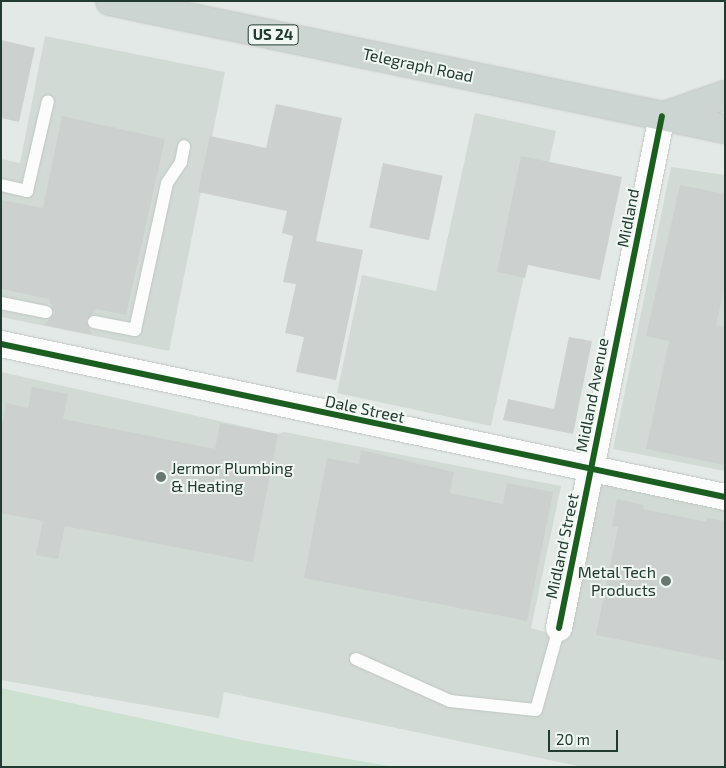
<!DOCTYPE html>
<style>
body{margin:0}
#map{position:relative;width:726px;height:768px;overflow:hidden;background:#e3e9e6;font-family:"Exo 2",sans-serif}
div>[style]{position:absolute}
.built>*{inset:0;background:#d1dad5}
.green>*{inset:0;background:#cde1d1}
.building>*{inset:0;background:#ccd1cf;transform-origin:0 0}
.roads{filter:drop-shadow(0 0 1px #c0c6c3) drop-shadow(0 0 1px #c0c6c3)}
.service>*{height:12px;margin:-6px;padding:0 6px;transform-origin:6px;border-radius:6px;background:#fbfcfb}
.minor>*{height:26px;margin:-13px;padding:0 13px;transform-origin:13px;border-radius:13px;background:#fbfcfb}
.primary>*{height:28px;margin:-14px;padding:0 14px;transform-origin:14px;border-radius:14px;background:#cdd5d2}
.cycleway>*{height:6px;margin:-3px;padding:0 3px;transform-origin:3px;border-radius:3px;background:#1b5e20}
.dots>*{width:14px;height:14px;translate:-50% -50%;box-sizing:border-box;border:2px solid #f1f8f4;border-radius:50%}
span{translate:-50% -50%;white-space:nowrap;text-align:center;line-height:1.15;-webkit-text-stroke:4px #f1f8f4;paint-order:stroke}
.shield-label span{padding:1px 4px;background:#f1f8f4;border:1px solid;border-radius:4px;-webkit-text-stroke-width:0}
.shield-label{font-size:15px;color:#223b31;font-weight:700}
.street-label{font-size:16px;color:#223b31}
.poi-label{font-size:16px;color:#223b31}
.left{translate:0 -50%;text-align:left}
.right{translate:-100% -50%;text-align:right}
.frame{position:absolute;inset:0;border:2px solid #223b31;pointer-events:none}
.scale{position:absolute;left:548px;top:730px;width:70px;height:22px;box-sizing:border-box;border:2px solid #223b31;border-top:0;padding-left:6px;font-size:15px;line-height:18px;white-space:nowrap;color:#223b31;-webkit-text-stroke:4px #f1f8f4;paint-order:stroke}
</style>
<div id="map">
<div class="built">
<div style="clip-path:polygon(45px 36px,225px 72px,169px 351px,1px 317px,1px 159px,20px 163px)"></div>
<div style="clip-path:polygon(475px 113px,556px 131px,491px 426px,337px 393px,362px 275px,436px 291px)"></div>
<div style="clip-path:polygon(671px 167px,725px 175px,725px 471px,613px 449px)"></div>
<div style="clip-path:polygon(1px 372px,277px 434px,284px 432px,561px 486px,531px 628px,558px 636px,595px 474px,725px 501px,725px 767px,583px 767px,224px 692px,219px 718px,1px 680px)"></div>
</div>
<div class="green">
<div style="clip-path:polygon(1px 688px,247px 741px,394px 767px,1px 767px)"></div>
</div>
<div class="building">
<div style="clip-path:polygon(1px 40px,35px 48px,19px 122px,1px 118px)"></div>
<div style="clip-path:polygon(276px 104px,342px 118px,316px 241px,363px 250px,336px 380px,296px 372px,304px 337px,285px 333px,296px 284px,283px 282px,293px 236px,282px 233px,287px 211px,198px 192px,210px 136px,266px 148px)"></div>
<div style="clip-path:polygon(62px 116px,165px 139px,126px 315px,97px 309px,86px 320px,92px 335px,44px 325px,54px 314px,49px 299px,1px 289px,1px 200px,43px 208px)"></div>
<div style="clip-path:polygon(521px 156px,622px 177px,600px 280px,528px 265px,525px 278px,497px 272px)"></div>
<div style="left:383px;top:163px;width:61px;height:66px;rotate:12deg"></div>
<div style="clip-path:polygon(680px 185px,725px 194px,725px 286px,716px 325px,725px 327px,725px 465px,646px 449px,669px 341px,646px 336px)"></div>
<div style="clip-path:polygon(569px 337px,592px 341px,573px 434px,503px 420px,508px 399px,554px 409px)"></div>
<div style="clip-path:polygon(32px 387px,68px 394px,63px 419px,215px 449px,220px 423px,278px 434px,253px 562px,65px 526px,58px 559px,36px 555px,43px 521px,1px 513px,1px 429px,6px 403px,28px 408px)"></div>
<div style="clip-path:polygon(361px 450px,454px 472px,450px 493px,503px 504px,507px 483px,553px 492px,527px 621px,304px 578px,327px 458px,359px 464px)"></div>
<div style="clip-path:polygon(617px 499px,644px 505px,643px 509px,706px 522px,707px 518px,725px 521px,725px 661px,596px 635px,618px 527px,612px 526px)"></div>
</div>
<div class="roads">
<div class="service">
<div style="left:1px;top:185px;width:27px;rotate:13deg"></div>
<div style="left:27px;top:191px;width:92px;rotate:-76.9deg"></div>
<div style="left:1px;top:303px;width:46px;rotate:11.3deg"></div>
<div style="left:94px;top:322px;width:42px;rotate:11deg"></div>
<div style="left:135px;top:330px;width:150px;rotate:-77.7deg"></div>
<div style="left:167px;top:183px;width:25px;rotate:-56deg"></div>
<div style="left:181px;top:162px;width:16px;rotate:-79deg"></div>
<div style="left:356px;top:659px;width:103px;rotate:24.1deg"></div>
<div style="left:450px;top:701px;width:86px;rotate:6deg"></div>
<div style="left:536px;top:710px;width:85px;rotate:-74.3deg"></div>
</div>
<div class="minor">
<div style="left:1px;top:344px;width:740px;rotate:11.93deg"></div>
<div style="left:559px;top:628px;width:522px;rotate:-78.63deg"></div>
</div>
<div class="primary">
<div style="left:110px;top:1px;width:628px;rotate:11.76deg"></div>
<div style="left:664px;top:116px;width:65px;rotate:-19deg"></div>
</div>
</div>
<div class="cycleway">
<div style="left:1px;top:344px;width:740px;rotate:11.93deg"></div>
<div style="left:559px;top:628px;width:522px;rotate:-78.63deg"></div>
</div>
<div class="dots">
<div style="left:161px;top:477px;background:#667870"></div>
<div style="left:666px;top:581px;background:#667870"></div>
</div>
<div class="shield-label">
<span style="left:273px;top:35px">US 24</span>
</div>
<div class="street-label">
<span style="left:418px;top:65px;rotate:12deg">Telegraph Road</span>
<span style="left:628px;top:218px;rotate:-79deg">Midland</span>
<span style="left:592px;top:395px;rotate:-79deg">Midland Avenue</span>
<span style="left:365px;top:409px;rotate:12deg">Dale Street</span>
<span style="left:562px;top:546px;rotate:-78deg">Midland Street</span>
</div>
<div class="poi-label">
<span class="left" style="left:171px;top:477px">Jermor Plumbing<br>&amp; Heating</span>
<span class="right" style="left:656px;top:581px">Metal Tech<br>Products</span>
</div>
<div class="frame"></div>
<div class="scale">20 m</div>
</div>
